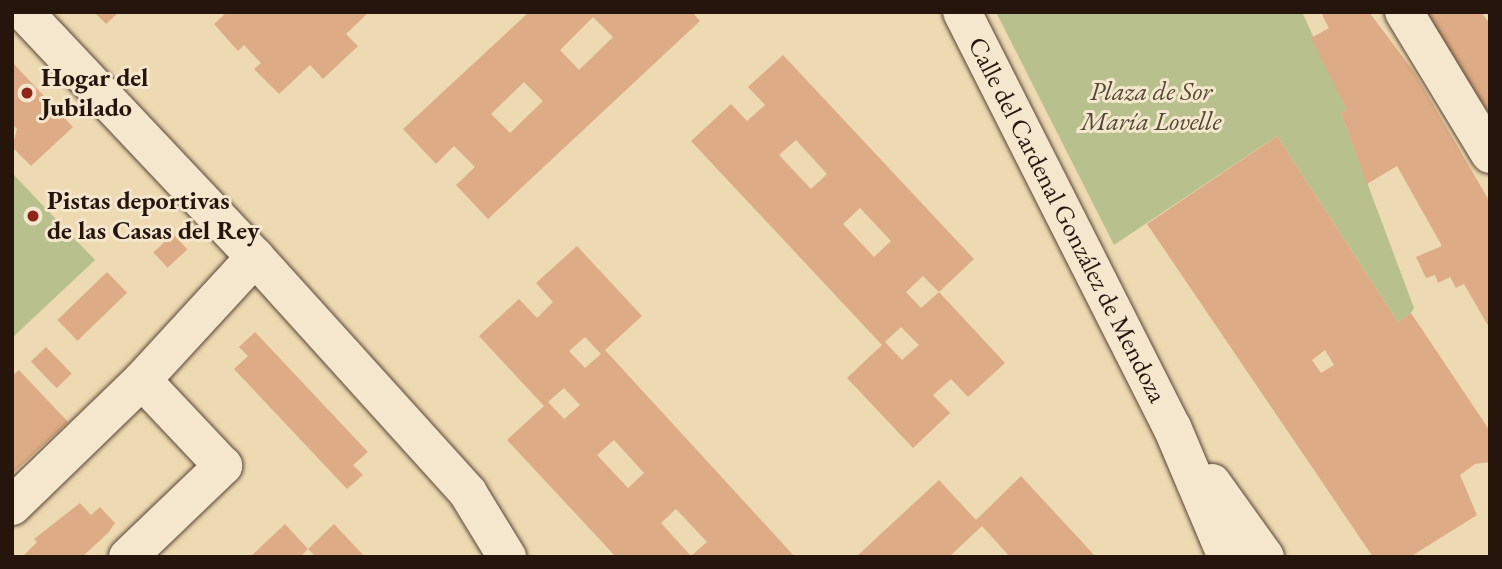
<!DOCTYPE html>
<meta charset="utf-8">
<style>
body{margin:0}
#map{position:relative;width:1502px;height:569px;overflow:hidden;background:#eedab2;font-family:"EB Garamond",serif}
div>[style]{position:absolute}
.green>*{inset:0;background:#b8c08d}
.building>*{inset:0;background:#ddab85;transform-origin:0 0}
.roads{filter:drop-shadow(0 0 2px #584636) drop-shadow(0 0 2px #584636)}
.street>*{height:38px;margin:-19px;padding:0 19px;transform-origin:19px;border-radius:19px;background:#f4e7cd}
.dots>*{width:19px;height:19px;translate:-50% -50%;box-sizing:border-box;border:4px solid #f4e7cd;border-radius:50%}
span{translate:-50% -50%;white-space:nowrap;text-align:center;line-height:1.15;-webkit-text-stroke:6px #f4e7cd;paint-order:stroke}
.poi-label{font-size:26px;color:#26150d;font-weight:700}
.left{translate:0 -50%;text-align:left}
.park-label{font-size:26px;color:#524833;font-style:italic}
.street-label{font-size:26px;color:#26150d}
.frame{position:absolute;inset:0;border:14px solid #26150d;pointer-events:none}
</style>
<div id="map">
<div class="green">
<div style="clip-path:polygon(996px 12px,1302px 12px,1347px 110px,1341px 113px,1414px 308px,1410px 314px,1398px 322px,1277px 136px,1114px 245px)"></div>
<div style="clip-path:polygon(12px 173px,95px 260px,12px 338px)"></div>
</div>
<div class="building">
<div style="clip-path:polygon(94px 12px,119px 12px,106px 24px)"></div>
<div style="clip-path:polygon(227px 12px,369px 12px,346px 34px,358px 46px,323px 79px,310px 65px,279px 94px,254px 69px,261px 63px,244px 45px,238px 51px,214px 24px)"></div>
<div style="clip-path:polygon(evenodd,529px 12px,692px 12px,700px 21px,488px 219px,456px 185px,475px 167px,454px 146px,436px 164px,403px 129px,529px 12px,593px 17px,613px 37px,579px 70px,560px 50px,593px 17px,529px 12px,524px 82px,543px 101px,510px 133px,491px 114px,524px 82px)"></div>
<div style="clip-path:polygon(1326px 12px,1369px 12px,1414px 72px,1490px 202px,1490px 329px,1464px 284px,1456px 288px,1450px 277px,1438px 283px,1435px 275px,1426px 278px,1416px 257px,1442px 246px,1397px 166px,1367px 184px,1341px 113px,1347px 110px,1311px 38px,1329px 28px,1322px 15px)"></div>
<div style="clip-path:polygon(1419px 12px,1481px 12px,1490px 24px,1490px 115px)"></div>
<div style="clip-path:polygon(evenodd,783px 55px,974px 259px,939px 292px,923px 276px,906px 292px,921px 308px,939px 292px,1005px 363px,968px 397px,951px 379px,933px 395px,950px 413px,913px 448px,847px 378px,882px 345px,691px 141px,731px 104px,747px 121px,765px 105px,748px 87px,783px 55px,796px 140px,827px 174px,811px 189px,779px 155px,796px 140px,783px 55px,860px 208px,891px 241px,874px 257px,843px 224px,860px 208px,783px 55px,901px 327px,919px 345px,902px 360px,885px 342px,901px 327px)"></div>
<div style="clip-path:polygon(12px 62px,73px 127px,31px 166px,12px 147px,17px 129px,12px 124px)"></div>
<div style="clip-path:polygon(evenodd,1277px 136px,1398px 322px,1411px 313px,1490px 431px,1490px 462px,1475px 464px,1460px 475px,1477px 515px,1410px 557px,1373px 557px,1147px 224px,1277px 136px,1325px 350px,1334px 365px,1321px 373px,1312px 360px,1325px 350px)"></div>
<div style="left:173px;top:234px;width:21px;height:27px;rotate:47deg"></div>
<div style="clip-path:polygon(evenodd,577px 246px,642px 316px,605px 350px,795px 557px,616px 557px,507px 440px,544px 406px,479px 336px,519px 299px,537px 318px,553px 302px,536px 283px,577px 246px,585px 337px,601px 354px,585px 368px,569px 351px,585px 337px,577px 246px,564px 388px,580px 405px,564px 419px,548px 402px,564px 388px,577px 246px,614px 440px,644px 473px,628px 488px,597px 455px,614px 440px,577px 246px,676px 509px,707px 542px,691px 556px,661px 523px,676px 509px)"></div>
<div style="left:107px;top:272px;width:29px;height:69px;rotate:46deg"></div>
<div style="clip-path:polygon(255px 332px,368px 452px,353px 465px,363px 475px,347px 489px,234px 369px,248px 356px,239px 347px)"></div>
<div style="left:46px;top:347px;width:37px;height:21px;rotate:46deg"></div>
<div style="clip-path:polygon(19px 370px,68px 422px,12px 474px,12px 376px)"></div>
<div style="clip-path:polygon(1021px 476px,1096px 557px,1010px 557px,982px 526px,949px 557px,856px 557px,939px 480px,976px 520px)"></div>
<div style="clip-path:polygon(80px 503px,91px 515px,100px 507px,115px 523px,108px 533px,82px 557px,22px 557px,37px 542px,34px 539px)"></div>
<div style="clip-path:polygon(285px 524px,308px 549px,300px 557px,250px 557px)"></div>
<div style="clip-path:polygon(334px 524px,365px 557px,316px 557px,308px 549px)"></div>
</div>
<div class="roads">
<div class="street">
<div style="left:24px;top:12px;width:337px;rotate:46.7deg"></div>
<div style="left:255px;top:257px;width:318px;rotate:47.9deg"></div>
<div style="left:468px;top:493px;width:75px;rotate:58.6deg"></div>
<div style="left:962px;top:12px;width:465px;rotate:63.2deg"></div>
<div style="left:1172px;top:427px;width:141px;rotate:67.1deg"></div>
<div style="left:1404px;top:12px;width:166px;rotate:58.8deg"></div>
<div style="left:1212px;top:483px;width:91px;rotate:54.4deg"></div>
<div style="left:12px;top:506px;width:181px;rotate:-44.1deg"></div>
<div style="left:142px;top:380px;width:167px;rotate:-47.4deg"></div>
<div style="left:128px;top:557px;width:132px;rotate:-43.8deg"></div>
<div style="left:223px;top:466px;width:118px;rotate:-133.3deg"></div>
</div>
</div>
<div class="dots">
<div style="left:27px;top:93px;background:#8f2418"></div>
<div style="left:33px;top:216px;background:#8f2418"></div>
</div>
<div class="poi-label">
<span class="left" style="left:41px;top:93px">Hogar del<br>Jubilado</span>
<span class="left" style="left:47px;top:216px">Pistas deportivas<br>de las Casas del Rey</span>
</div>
<div class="park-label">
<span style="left:1151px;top:107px">Plaza de Sor<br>María Lovelle</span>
</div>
<div class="street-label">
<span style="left:1067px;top:220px;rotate:63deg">Calle del Cardenal González de Mendoza</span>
</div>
<div class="frame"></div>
</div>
